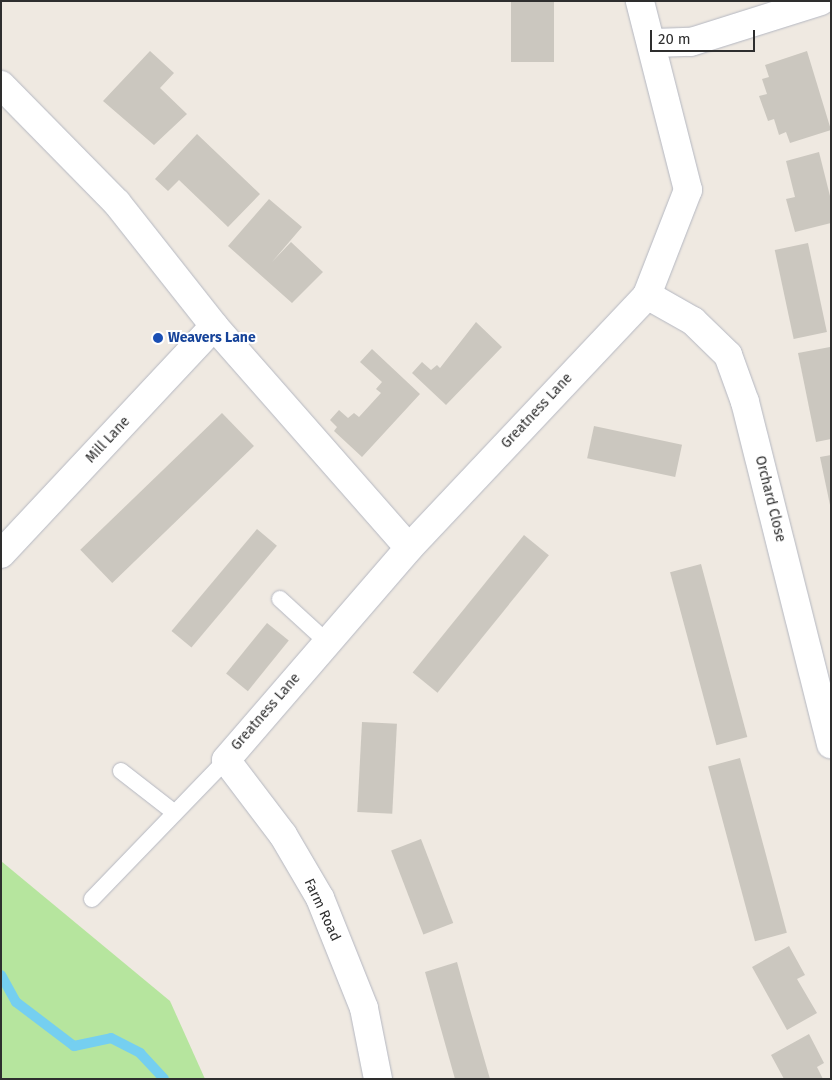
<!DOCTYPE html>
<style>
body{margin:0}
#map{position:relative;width:832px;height:1080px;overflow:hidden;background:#efe9e1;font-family:"Fira Sans",sans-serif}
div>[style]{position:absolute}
.green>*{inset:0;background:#b6e59e}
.stream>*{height:10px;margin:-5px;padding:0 5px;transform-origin:5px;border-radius:5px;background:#75cff0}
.building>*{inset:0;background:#cbc7bf;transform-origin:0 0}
.roads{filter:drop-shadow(0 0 1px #b4b7c1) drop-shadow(0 0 1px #b4b7c1)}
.service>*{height:16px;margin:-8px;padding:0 8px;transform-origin:8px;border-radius:8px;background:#fff}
.minor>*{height:28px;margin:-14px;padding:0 14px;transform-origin:14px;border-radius:14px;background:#fff}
.dots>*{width:14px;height:14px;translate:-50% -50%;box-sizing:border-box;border:2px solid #fff;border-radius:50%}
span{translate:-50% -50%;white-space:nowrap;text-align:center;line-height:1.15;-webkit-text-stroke:4px #fff;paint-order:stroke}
.transit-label{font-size:14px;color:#164399;font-weight:700}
.left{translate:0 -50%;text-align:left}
.street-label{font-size:14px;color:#2e2e2e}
.frame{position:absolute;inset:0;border:2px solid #2e2e2e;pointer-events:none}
.scale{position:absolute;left:650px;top:30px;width:105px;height:22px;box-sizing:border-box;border:2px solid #2e2e2e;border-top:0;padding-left:6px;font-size:15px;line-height:18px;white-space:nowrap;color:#2e2e2e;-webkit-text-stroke:4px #fff;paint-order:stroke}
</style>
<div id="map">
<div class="green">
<div style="clip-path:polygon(1px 861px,170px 1001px,205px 1079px,1px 1079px)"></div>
</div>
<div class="stream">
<div style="left:1px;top:975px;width:31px;rotate:61deg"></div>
<div style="left:16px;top:1002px;width:73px;rotate:37.2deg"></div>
<div style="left:74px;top:1046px;width:38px;rotate:-12deg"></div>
<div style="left:111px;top:1038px;width:33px;rotate:27deg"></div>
<div style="left:140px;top:1053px;width:35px;rotate:47deg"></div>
</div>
<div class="building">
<div style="left:511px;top:1px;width:43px;height:61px"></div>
<div style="clip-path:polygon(150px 51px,174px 73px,160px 88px,187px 114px,154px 145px,103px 101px)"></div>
<div style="clip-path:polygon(807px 51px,831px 130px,790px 143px,786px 132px,779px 135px,774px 119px,768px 121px,759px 96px,767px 94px,762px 79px,769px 77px,765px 65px)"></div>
<div style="clip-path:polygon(197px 134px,260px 194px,228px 227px,179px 180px,168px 191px,155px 179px)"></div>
<div style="clip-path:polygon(819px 152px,831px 200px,831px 223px,795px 232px,786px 199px,795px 197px,786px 161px)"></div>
<div style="clip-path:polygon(269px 199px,302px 227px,272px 262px,291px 242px,323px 272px,292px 303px,228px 246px)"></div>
<div style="left:808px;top:243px;width:91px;height:34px;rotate:78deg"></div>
<div style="clip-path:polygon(476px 322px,502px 347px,446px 405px,412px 373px,422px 362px,431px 370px,437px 365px,440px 368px)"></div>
<div style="clip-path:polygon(830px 347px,831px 439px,816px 442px,798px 353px)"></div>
<div style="clip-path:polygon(372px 349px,420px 394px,362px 457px,334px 431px,337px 427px,330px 420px,339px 410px,348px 418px,354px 413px,359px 417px,381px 393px,376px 389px,382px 382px,360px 362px)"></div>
<div style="left:222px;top:413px;width:46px;height:197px;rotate:46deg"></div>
<div style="left:594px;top:426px;width:90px;height:33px;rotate:12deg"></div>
<div style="clip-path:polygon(831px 455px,831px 505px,830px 505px,820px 457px)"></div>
<div style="left:257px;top:529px;width:26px;height:133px;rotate:40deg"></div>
<div style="left:524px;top:535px;width:32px;height:177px;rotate:39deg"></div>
<div style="left:701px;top:564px;width:179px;height:32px;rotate:75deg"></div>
<div style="left:267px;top:623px;width:28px;height:65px;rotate:39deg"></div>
<div style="left:362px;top:722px;width:35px;height:90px;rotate:3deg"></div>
<div style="left:740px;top:758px;width:181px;height:33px;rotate:75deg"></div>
<div style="left:421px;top:839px;width:90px;height:32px;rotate:69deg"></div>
<div style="clip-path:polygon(789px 946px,805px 975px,797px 979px,817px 1013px,787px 1030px,752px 967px)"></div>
<div style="clip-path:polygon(457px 962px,469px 1006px,490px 1079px,455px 1079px,437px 1015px,425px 972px)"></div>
<div style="clip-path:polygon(809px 1034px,824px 1063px,817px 1067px,823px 1079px,784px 1079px,771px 1055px)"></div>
</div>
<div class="roads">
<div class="service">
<div style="left:280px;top:599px;width:64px;rotate:42.5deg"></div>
<div style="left:121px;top:771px;width:68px;rotate:37.9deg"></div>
<div style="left:92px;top:899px;width:193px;rotate:-46deg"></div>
</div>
<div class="minor">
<div style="left:654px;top:43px;width:37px;rotate:-2deg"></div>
<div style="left:691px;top:42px;width:136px;rotate:-17.5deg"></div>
<div style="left:1px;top:85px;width:165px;rotate:45.5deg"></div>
<div style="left:117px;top:203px;width:157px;rotate:51.7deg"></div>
<div style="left:214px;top:326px;width:295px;rotate:48.7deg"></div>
<div style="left:647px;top:295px;width:53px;rotate:29.5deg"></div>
<div style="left:693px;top:321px;width:49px;rotate:44.2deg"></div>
<div style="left:728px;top:355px;width:50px;rotate:70.1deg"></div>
<div style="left:745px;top:402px;width:353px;rotate:75.9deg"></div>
<div style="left:1px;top:554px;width:312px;rotate:-46.9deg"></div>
<div style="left:378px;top:1079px;width:72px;rotate:-101.2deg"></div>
<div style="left:364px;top:1008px;width:118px;rotate:-111.8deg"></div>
<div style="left:320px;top:898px;width:73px;rotate:-120.4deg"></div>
<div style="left:283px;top:835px;width:94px;rotate:-127.2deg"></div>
<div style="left:226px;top:760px;width:280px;rotate:-49.2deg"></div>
<div style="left:409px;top:548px;width:347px;rotate:-46.7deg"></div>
<div style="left:647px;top:295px;width:113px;rotate:-68.7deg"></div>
<div style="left:688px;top:190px;width:195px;rotate:-104.3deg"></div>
</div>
</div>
<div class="dots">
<div style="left:158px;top:338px;background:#1a4fb4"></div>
</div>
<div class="transit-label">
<span class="left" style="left:168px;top:338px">Weavers Lane</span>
</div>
<div class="street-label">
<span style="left:537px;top:411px;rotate:-47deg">Greatness Lane</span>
<span style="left:108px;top:440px;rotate:-47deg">Mill Lane</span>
<span style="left:770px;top:499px;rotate:76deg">Orchard Close</span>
<span style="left:266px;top:712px;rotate:-49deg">Greatness Lane</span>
<span style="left:322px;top:910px;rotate:65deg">Farm Road</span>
</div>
<div class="frame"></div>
<div class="scale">20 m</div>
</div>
